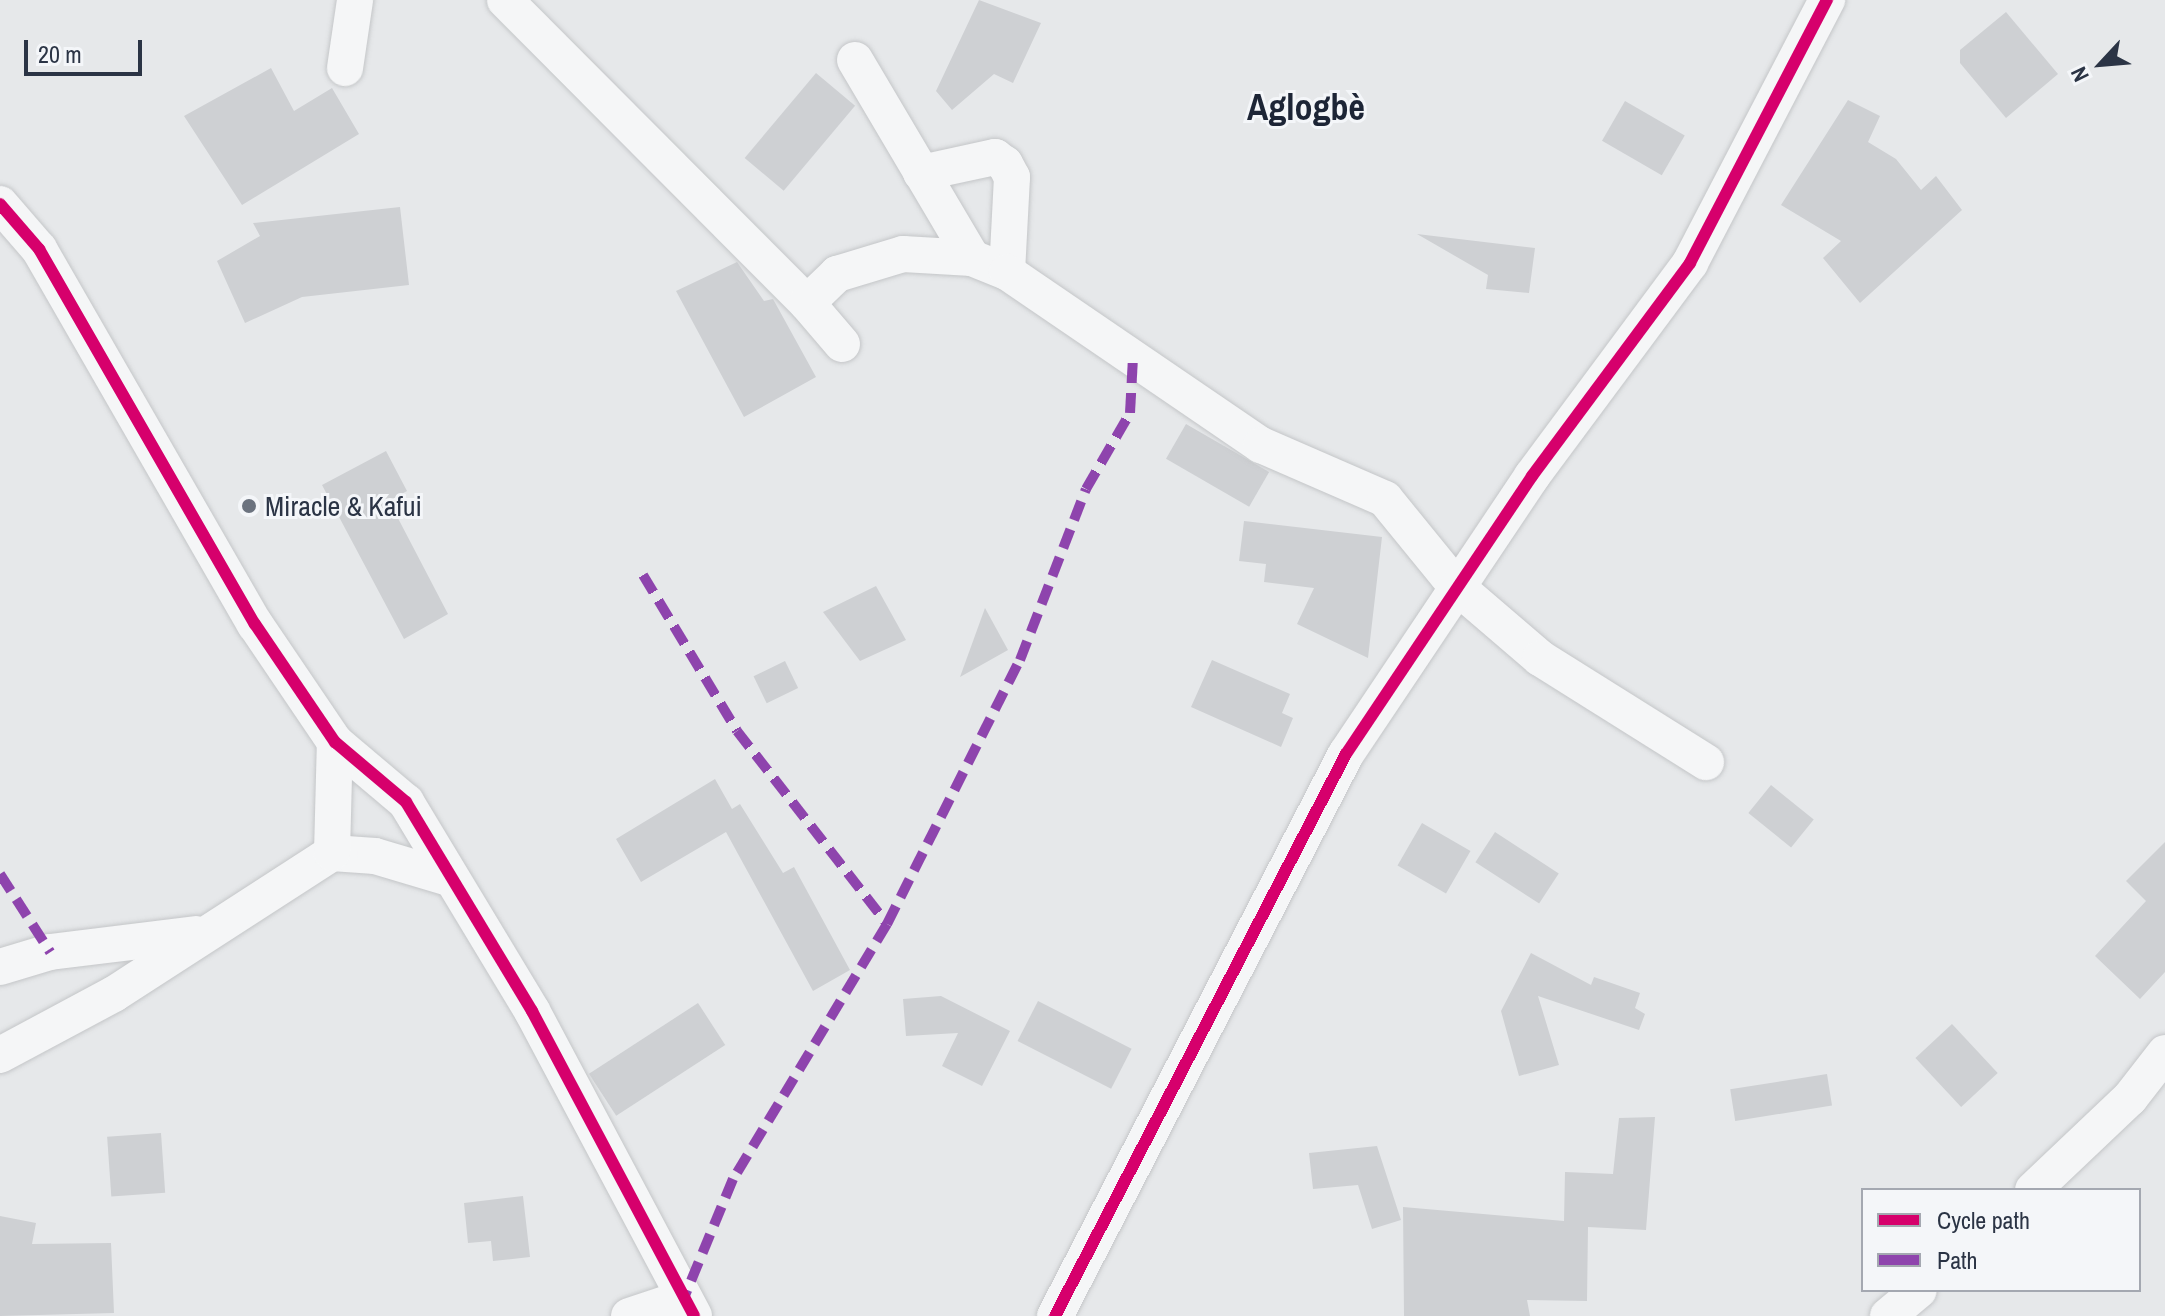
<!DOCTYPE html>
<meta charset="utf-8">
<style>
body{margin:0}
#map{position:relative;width:2165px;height:1316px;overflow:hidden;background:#e6e8ea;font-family:"Archivo Narrow",sans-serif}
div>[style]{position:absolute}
.building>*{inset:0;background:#ced0d3;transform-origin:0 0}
.roads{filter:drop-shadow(0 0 2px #c4c6c8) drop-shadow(0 0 2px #c4c6c8)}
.street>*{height:36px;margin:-18px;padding:0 18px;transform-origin:18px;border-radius:18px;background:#f5f6f7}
.quiet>*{height:10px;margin-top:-5px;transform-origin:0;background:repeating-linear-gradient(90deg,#8e44ad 0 20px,transparent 0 30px)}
.cycleway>*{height:12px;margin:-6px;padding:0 6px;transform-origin:6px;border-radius:6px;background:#d6006c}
.dots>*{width:22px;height:22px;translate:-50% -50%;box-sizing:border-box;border:4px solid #f4f6f9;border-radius:50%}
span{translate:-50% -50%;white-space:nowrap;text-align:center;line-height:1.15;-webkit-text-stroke:6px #f4f6f9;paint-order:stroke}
.poi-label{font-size:28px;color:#2b3445}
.left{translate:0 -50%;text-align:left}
.district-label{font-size:36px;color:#1d2536;font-weight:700}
.legend{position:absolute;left:1861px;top:1188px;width:280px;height:104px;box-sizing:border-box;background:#f4f6f9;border:2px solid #a4a8b1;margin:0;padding:10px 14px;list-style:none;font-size:24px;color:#2b3445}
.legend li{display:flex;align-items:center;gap:16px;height:40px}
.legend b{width:40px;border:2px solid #a4a8b1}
.north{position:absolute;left:2061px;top:24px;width:80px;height:80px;-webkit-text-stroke:6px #f4f6f9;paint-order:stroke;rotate:244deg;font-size:22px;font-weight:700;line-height:32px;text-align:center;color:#2b3445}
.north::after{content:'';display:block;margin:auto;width:28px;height:36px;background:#2b3445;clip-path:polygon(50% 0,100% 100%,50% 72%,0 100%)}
.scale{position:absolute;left:24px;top:40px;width:118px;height:36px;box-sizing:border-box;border:4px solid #2b3445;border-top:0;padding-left:10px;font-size:24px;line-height:28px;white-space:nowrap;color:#2b3445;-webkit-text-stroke:6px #f4f6f9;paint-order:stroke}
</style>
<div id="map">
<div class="building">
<div style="clip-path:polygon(979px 0,1041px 23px,1013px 83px,994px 74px,952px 110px,936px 91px)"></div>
<div style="clip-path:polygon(2006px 12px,2058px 74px,2006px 118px,1960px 63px,1960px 50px)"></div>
<div style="clip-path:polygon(271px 68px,294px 111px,332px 88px,359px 134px,242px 205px,184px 116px)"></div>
<div style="left:816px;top:73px;width:51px;height:111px;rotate:40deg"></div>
<div style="clip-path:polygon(1848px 100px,1880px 116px,1868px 142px,1896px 159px,1921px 190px,1936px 176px,1962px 210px,1860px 303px,1823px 258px,1841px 241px,1781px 205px)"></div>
<div style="left:1625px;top:101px;width:69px;height:46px;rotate:30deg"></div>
<div style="clip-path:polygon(400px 207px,409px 285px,302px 297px,245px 323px,217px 261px,260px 236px,253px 223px)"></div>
<div style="clip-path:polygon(1417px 234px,1535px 248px,1529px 293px,1486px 289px,1488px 275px)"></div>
<div style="clip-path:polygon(737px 262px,764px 301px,773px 299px,816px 377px,744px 417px,676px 291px)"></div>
<div style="left:1186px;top:424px;width:96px;height:40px;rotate:30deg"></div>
<div style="clip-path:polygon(386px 451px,407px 491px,389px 501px,448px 614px,404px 639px,322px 485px)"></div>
<div style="clip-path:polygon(1244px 521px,1382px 537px,1368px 658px,1297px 624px,1314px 588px,1264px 582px,1266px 564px,1239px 561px)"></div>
<div style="clip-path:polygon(876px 586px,906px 640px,860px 661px,823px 612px)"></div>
<div style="clip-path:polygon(985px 608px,1008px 650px,960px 677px)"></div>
<div style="clip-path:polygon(1212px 660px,1290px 694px,1282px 713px,1293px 718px,1281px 747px,1191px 707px)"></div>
<div style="left:785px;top:661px;width:30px;height:35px;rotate:64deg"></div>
<div style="clip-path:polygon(715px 779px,732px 809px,740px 804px,783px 873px,794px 867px,850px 970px,813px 991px,726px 832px,641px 882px,616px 839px)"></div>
<div style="left:1771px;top:785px;width:55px;height:36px;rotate:39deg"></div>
<div style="left:1422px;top:823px;width:56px;height:49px;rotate:30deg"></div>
<div style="left:1495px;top:832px;width:76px;height:36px;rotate:33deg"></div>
<div style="clip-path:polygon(2165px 842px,2165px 972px,2140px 999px,2095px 956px,2146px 901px,2126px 881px)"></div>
<div style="clip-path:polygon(1531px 953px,1591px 985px,1594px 977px,1640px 993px,1635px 1008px,1645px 1014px,1639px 1030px,1538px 996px,1559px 1065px,1519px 1076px,1501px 1011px)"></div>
<div style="clip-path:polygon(941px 996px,1010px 1031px,982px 1086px,942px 1066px,958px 1033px,906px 1036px,903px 999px)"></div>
<div style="left:1038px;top:1001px;width:105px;height:45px;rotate:27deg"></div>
<div style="left:698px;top:1003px;width:50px;height:130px;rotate:57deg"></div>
<div style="left:1952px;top:1024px;width:67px;height:50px;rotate:47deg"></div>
<div style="left:1827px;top:1074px;width:32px;height:98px;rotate:81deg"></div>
<div style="clip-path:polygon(1655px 1117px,1646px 1230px,1588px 1227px,1587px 1301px,1527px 1300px,1530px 1316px,1404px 1316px,1403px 1207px,1564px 1221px,1565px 1172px,1613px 1174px,1619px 1118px)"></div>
<div style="left:161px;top:1133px;width:60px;height:54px;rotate:86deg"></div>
<div style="clip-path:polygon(1377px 1146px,1401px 1220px,1372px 1229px,1358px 1185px,1313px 1189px,1309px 1153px)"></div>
<div style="clip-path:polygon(523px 1196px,530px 1257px,493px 1261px,491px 1241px,468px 1243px,464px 1203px)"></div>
<div style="clip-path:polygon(0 1216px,36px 1223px,32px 1244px,111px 1243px,114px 1313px,0 1316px)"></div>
</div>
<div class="roads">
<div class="street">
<div style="left:505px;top:0;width:428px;rotate:45.1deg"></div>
<div style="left:855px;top:60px;width:230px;rotate:59.4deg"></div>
<div style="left:345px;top:68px;width:69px;rotate:-81.6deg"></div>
<div style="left:921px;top:173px;width:76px;rotate:-12.2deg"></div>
<div style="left:995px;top:157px;width:12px;rotate:35deg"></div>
<div style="left:1005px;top:164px;width:15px;rotate:62deg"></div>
<div style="left:1012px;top:177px;width:95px;rotate:93deg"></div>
<div style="left:0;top:204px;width:60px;rotate:49.1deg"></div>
<div style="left:39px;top:249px;width:433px;rotate:60.1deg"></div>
<div style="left:255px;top:624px;width:143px;rotate:55.9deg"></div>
<div style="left:335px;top:742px;width:93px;rotate:40.2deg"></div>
<div style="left:406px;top:802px;width:244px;rotate:58.9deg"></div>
<div style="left:532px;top:1011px;width:345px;rotate:62deg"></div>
<div style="left:842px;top:344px;width:54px;rotate:-130.5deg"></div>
<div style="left:807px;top:303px;width:42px;rotate:-44deg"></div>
<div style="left:837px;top:274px;width:69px;rotate:-16.9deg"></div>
<div style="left:903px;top:254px;width:69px;rotate:3.3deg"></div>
<div style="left:972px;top:258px;width:38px;rotate:22deg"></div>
<div style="left:1007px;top:272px;width:307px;rotate:34.3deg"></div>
<div style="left:1261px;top:445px;width:135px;rotate:23.5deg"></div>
<div style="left:1385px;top:499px;width:112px;rotate:50.8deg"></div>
<div style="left:1456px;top:586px;width:111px;rotate:40.6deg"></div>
<div style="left:1540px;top:658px;width:196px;rotate:32.1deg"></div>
<div style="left:332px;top:853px;width:43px;rotate:4deg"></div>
<div style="left:375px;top:856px;width:77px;rotate:16.6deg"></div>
<div style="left:0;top:967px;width:52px;rotate:-16.7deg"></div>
<div style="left:50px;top:952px;width:147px;rotate:-7deg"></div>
<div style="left:0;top:1055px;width:129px;rotate:-28.2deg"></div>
<div style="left:114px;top:994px;width:260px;rotate:-32.9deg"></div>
<div style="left:332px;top:853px;width:111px;rotate:-88.5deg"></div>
<div style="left:2033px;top:1190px;width:134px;rotate:-43.5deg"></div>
<div style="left:2130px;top:1098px;width:57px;rotate:-52.1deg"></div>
<div style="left:629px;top:1316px;width:57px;rotate:-18.4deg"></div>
<div style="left:1055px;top:1316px;width:633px;rotate:-62.63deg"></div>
<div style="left:1346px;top:754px;width:334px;rotate:-56.2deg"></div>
<div style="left:1532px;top:476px;width:265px;rotate:-53.4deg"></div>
<div style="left:1690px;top:263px;width:297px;rotate:-62.5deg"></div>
<div style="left:1888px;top:1316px;width:40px;rotate:-40deg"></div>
</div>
</div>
<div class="quiet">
<div style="left:643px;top:575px;width:182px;rotate:58.9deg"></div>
<div style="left:737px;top:731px;width:244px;rotate:52.1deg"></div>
<div style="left:887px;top:924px;width:298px;rotate:121.1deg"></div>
<div style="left:733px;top:1179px;width:129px;rotate:112.4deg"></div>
<div style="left:0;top:874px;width:93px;rotate:57.3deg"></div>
<div style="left:887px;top:924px;width:296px;rotate:-63.3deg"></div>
<div style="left:1020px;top:660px;width:183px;rotate:-68.9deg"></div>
<div style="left:1086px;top:489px;width:88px;rotate:-59.9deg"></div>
<div style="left:1130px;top:413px;width:56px;rotate:-86.9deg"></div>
</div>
<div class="cycleway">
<div style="left:0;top:204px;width:60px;rotate:49.1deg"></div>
<div style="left:39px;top:249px;width:433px;rotate:60.1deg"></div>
<div style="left:255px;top:624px;width:143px;rotate:55.9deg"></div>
<div style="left:335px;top:742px;width:93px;rotate:40.2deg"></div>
<div style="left:406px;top:802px;width:244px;rotate:58.9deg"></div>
<div style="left:532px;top:1011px;width:345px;rotate:62deg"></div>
<div style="left:1055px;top:1316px;width:633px;rotate:-62.63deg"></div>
<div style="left:1346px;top:754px;width:334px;rotate:-56.2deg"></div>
<div style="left:1532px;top:476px;width:265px;rotate:-53.4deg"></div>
<div style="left:1690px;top:263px;width:297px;rotate:-62.5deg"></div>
</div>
<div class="dots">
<div style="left:249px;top:506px;background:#6c737f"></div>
</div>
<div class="poi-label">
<span class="left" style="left:265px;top:506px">Miracle &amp; Kafui</span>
</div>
<div class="district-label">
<span style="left:1306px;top:108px">Aglogbè</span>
</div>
<ul class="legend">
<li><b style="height:10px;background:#d6006c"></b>Cycle path</li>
<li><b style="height:10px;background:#8e44ad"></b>Path</li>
</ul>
<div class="north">N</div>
<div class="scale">20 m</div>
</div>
